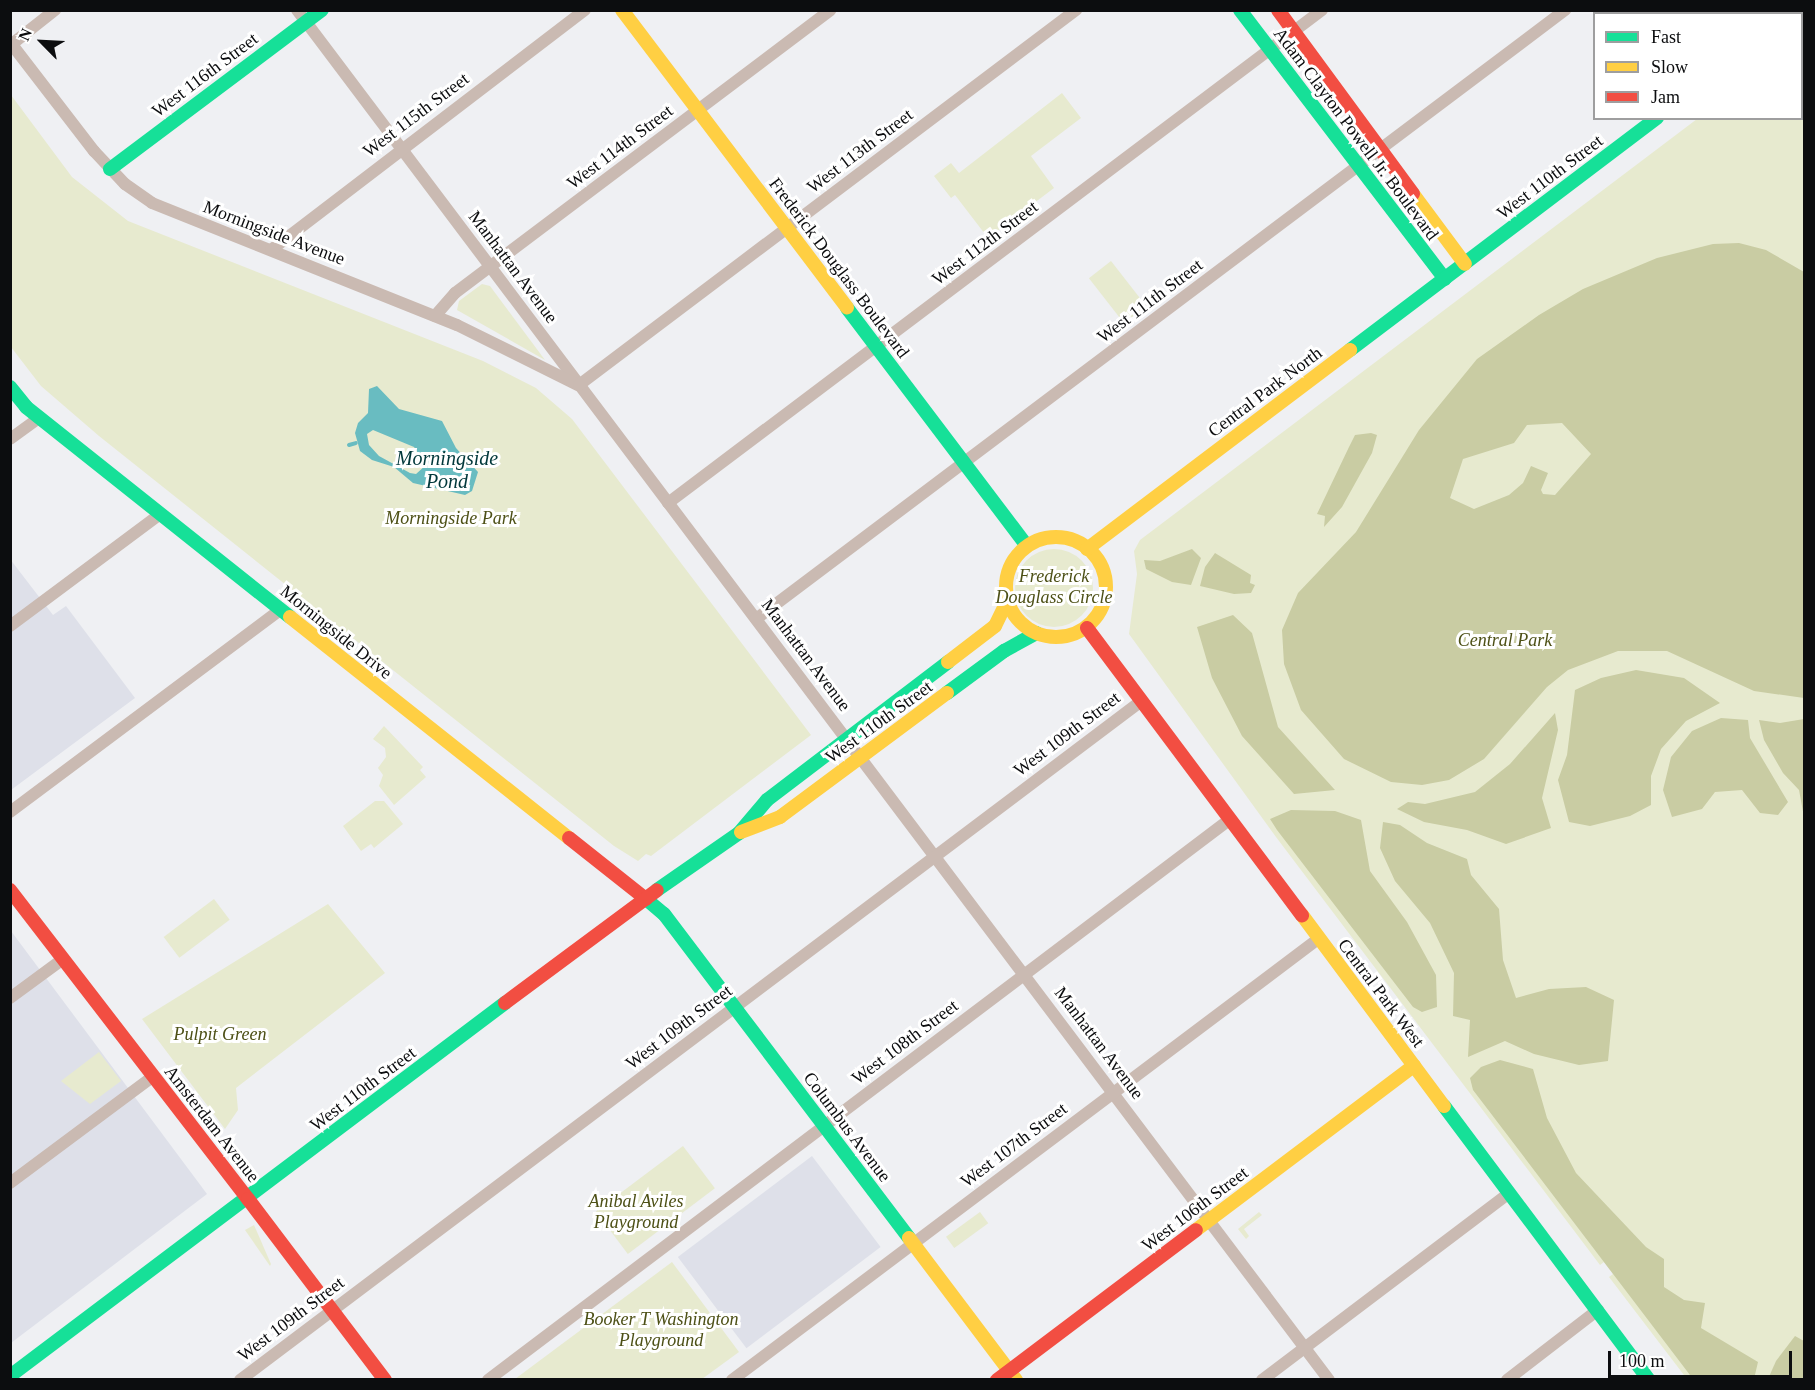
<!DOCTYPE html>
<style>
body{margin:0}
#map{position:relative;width:1815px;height:1390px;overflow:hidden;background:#eff0f3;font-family:"Times New Roman",serif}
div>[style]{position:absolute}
.built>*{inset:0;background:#dee0e9;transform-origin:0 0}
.green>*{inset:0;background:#e7eacf;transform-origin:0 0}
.round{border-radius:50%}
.forest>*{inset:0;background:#c9cca3}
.water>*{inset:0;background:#69bcc1}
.stream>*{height:4px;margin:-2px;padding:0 2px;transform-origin:2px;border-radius:2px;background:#69bcc1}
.street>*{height:12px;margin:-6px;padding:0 6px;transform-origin:6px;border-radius:6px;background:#cabab2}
.fast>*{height:14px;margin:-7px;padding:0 7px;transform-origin:7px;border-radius:7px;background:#16e098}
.slow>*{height:14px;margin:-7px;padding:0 7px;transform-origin:7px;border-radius:7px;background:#ffcf43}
.slow>.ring{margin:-7px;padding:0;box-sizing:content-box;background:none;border:14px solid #ffcf43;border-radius:50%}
.jam>*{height:14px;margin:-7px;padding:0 7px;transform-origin:7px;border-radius:7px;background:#f24e42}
span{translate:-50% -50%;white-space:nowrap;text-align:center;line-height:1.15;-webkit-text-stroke:6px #fff;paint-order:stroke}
.street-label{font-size:18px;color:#0c0d0f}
.park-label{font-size:18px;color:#4d5016;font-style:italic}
.water-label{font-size:20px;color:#00373a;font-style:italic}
.frame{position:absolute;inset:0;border:12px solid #0c0d0f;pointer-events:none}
.legend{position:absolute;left:1593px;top:12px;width:210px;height:108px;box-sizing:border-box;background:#fff;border:2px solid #9e9e9f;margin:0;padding:8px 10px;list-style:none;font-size:18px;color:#0c0d0f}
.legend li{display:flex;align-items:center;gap:12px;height:30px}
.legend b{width:30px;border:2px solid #9e9e9f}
.north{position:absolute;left:12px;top:12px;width:60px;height:60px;-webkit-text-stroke:4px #fff;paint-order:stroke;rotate:294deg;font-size:16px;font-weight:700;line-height:24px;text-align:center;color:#0c0d0f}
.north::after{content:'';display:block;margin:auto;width:21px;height:27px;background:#0c0d0f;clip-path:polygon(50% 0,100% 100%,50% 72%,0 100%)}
.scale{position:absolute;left:1608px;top:1351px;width:184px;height:27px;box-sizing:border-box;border:3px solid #0c0d0f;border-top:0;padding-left:8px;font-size:18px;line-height:21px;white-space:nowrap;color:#0c0d0f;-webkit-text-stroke:4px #fff;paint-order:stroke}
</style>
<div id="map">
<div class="built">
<div style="clip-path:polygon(10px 559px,53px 615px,66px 606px,135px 698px,11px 790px)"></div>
<div style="clip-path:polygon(11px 931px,207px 1194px,11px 1343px)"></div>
<div style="left:812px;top:1156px;width:114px;height:168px;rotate:53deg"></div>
</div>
<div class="green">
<div style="clip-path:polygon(1804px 37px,1804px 1379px,1687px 1379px,1609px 1277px,1613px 1274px,1604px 1262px,1600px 1265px,1276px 837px,1129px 634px,1137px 574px,1134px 551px,1140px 540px,1697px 119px,1802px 118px)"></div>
<div style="clip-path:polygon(1062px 93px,1081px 118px,1031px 156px,1054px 188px,988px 238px,955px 195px,951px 198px,934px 176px,951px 163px,959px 173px)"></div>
<div style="clip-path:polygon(11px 95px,72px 177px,128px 221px,483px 361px,536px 388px,572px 419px,811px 735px,651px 856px,646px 854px,638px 861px,614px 846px,99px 436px,41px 386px,11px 347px)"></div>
<div style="left:1111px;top:261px;width:57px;height:28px;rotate:52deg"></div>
<div style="clip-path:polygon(482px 284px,490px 286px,545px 360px,457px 310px,459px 301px)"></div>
<div class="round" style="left:1015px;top:549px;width:78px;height:78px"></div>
<div style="clip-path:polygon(384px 726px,423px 767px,420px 770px,426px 777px,394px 805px,379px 786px,383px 775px,378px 768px,386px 757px,385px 748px,373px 739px)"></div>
<div style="clip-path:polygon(375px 801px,384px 801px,403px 824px,374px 848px,371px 844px,361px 851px,343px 826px)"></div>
<div style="left:214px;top:899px;width:26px;height:63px;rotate:53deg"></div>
<div style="clip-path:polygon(328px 904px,385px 973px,236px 1088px,238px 1110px,225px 1129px,142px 1019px)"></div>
<div style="clip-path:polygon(99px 1052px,121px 1081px,90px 1104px,61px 1081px)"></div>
<div style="left:683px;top:1146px;width:53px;height:109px;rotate:53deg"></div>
<div style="left:980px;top:1212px;width:14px;height:42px;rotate:54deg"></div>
<div style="clip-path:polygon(1259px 1212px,1262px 1215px,1244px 1229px,1249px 1236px,1246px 1239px,1238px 1229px)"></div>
<div style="clip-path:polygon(254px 1225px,271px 1264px,270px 1266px,245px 1230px)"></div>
<div style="clip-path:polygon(672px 1262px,739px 1352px,702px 1379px,515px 1379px)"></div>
</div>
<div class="forest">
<div style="clip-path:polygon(evenodd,1739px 243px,1766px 250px,1804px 272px,1804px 698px,1754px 691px,1667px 651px,1618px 651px,1568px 670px,1547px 687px,1484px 759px,1449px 780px,1422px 785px,1391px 782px,1344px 759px,1301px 710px,1284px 664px,1282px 630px,1298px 593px,1356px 532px,1419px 430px,1477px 359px,1539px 315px,1583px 289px,1657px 258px,1713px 244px,1739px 243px,1562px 423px,1591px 454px,1555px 495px,1543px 494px,1541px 490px,1548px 473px,1531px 466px,1523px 483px,1509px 495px,1474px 509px,1450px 498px,1463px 459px,1514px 443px,1527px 425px,1562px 423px)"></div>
<div style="clip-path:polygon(1371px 433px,1377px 435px,1372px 453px,1342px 507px,1324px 527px,1325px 516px,1317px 514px,1349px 447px,1355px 435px)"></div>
<div style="clip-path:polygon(1192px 549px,1201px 558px,1191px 585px,1172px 582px,1146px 569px,1144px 560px,1160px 561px)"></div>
<div style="clip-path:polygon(1215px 553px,1251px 575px,1250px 583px,1255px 585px,1251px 593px,1234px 594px,1200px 586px,1205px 567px)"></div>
<div style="clip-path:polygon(1233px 615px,1252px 633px,1278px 727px,1335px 790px,1294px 794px,1242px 736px,1212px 678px,1197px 627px)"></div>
<div style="clip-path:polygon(1636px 670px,1684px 678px,1720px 703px,1686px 721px,1661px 749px,1651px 776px,1651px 805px,1630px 816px,1590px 826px,1569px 822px,1558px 780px,1567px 755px,1575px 690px,1601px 678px)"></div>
<div style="clip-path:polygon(1555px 713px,1558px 730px,1542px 798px,1551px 828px,1506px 844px,1467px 830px,1424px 822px,1397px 809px,1408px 802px,1425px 804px,1475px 792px,1510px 764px)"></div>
<div style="clip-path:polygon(1721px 718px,1748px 720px,1750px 738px,1788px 802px,1778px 815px,1760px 813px,1742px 790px,1715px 792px,1702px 809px,1672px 817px,1663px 790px,1671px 757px,1692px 731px)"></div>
<div style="clip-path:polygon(1804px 719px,1804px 817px,1799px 790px,1783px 773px,1764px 740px,1759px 720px,1780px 723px)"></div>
<div style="clip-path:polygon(1291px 810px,1335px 811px,1361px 820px,1370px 871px,1407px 922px,1436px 975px,1437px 1007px,1422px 1012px,1413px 1007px,1277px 830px,1270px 819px)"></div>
<div style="clip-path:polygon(1383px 822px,1400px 825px,1427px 843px,1467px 859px,1471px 875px,1499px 909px,1503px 960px,1516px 998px,1549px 989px,1586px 987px,1614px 1000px,1608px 1061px,1579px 1065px,1534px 1054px,1505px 1041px,1468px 1057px,1470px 1020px,1453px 1016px,1454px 973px,1430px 923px,1395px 881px,1380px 848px)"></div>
<div style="clip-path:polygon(1500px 1060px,1533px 1069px,1547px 1118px,1576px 1173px,1646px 1247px,1664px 1259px,1664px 1287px,1684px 1300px,1705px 1303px,1701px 1328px,1758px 1362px,1754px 1379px,1693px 1379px,1473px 1090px,1470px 1078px,1481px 1067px)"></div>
<div style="clip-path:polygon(1795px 1336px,1804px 1341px,1804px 1379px,1768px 1379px,1776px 1361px)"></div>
</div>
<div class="water">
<div style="clip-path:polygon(evenodd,377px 386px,399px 409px,442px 421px,456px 448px,478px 472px,472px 491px,465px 495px,413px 483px,394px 467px,372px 460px,360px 451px,355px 433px,358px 423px,368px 413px,369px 389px,377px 386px,373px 430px,414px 447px,426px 465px,416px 474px,410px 473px,379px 456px,369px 445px,367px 434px,373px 430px)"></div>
</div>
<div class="stream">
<div style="left:349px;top:445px;width:7px;rotate:-16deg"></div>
</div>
<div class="street">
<div style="left:297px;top:10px;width:1715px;rotate:53.01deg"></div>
<div style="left:10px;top:42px;width:138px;rotate:52.4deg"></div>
<div style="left:94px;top:151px;width:45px;rotate:46.8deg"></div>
<div style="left:125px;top:184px;width:33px;rotate:35deg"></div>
<div style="left:152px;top:203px;width:328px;rotate:21.8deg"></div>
<div style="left:457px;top:325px;width:135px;rotate:26.4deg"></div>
<div style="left:12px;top:44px;width:55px;rotate:-38.3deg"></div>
<div style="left:271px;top:250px;width:395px;rotate:-37.4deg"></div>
<div style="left:435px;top:316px;width:30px;rotate:-49deg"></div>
<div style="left:455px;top:293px;width:470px;rotate:-37deg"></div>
<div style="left:579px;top:385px;width:623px;rotate:-37.04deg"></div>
<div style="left:10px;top:439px;width:37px;rotate:-36deg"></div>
<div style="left:668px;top:503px;width:819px;rotate:-37.01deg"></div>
<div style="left:756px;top:619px;width:1013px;rotate:-36.97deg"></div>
<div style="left:10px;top:626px;width:187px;rotate:-36.7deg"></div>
<div style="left:10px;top:812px;width:337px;rotate:-36.8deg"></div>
<div style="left:10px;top:998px;width:66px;rotate:-36.3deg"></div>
<div style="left:10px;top:1183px;width:177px;rotate:-36.7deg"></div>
<div style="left:240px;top:1380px;width:1127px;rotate:-36.99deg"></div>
<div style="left:488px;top:1380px;width:929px;rotate:-37.08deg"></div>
<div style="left:732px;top:1380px;width:733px;rotate:-36.96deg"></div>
<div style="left:1262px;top:1380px;width:310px;rotate:-37.1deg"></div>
<div style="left:1507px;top:1380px;width:115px;rotate:-37.6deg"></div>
</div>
<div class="fast">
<div style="left:1240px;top:10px;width:338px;rotate:52.7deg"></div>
<div style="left:1796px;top:14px;width:6px;rotate:-45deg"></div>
<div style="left:110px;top:169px;width:265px;rotate:-36.9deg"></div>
<div style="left:847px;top:308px;width:298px;rotate:52.9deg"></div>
<div style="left:1350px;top:350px;width:385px;rotate:-37.1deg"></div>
<div style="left:10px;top:387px;width:26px;rotate:51deg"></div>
<div style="left:26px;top:407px;width:337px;rotate:38.5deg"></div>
<div style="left:947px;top:693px;width:71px;rotate:-36.4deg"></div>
<div style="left:1004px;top:651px;width:37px;rotate:-29deg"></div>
<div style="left:657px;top:890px;width:100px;rotate:-34.8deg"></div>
<div style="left:739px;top:833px;width:43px;rotate:-49.7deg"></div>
<div style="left:767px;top:800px;width:228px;rotate:-37.3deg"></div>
<div style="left:646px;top:899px;width:23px;rotate:40deg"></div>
<div style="left:664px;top:914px;width:406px;rotate:52.9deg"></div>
<div style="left:1444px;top:1106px;width:342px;rotate:53.2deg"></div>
<div style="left:10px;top:1376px;width:620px;rotate:-37deg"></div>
</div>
<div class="slow">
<div style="left:622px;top:10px;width:373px;rotate:52.9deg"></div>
<div style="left:1413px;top:194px;width:87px;rotate:53.4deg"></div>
<div class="ring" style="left:1006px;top:537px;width:86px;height:86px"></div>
<div style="left:1087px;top:549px;width:330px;rotate:-37.1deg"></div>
<div style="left:290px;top:617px;width:356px;rotate:38.4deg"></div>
<div style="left:948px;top:662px;width:59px;rotate:-37.5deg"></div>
<div style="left:995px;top:626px;width:30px;rotate:-64deg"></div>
<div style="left:741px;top:832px;width:42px;rotate:-21deg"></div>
<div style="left:780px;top:817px;width:208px;rotate:-36.6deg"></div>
<div style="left:1302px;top:915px;width:238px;rotate:53.4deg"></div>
<div style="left:1196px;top:1230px;width:273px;rotate:-37deg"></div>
<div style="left:909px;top:1238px;width:178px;rotate:53deg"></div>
</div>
<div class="jam">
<div style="left:1278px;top:10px;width:228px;rotate:53.7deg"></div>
<div style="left:1087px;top:628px;width:359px;rotate:53.2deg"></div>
<div style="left:569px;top:838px;width:98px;rotate:38.4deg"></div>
<div style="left:10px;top:890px;width:390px;rotate:52.4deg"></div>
<div style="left:505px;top:1003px;width:189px;rotate:-36.6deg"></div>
<div style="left:248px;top:1199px;width:227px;rotate:52.9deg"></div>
<div style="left:997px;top:1380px;width:249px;rotate:-37deg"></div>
</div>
<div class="street-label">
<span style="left:205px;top:75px;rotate:-37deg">West 116th Street</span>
<span style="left:416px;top:115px;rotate:-37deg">West 115th Street</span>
<span style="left:1356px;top:134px;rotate:53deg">Adam Clayton Powell Jr. Boulevard</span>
<span style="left:620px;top:147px;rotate:-37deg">West 114th Street</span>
<span style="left:860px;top:151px;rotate:-37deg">West 113th Street</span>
<span style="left:1550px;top:177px;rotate:-37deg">West 110th Street</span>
<span style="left:274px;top:233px;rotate:21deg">Morningside Avenue</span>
<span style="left:985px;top:243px;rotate:-37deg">West 112th Street</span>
<span style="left:513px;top:267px;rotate:53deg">Manhattan Avenue</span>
<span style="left:839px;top:268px;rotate:53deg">Frederick Douglass Boulevard</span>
<span style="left:1150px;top:301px;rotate:-37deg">West 111th Street</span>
<span style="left:1265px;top:392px;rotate:-37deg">Central Park North</span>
<span style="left:336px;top:632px;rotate:39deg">Morningside Drive</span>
<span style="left:806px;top:655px;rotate:53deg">Manhattan Avenue</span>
<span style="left:879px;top:722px;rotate:-36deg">West 110th Street</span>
<span style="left:1067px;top:734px;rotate:-37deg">West 109th Street</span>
<span style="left:1381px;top:993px;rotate:53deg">Central Park West</span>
<span style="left:679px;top:1027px;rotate:-37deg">West 109th Street</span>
<span style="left:905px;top:1042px;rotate:-37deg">West 108th Street</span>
<span style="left:1099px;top:1043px;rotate:53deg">Manhattan Avenue</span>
<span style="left:363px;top:1089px;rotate:-37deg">West 110th Street</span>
<span style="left:212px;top:1124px;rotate:52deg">Amsterdam Avenue</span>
<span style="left:847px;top:1127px;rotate:53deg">Columbus Avenue</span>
<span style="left:1014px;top:1145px;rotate:-37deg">West 107th Street</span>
<span style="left:1195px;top:1209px;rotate:-37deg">West 106th Street</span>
<span style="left:291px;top:1319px;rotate:-37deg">West 109th Street</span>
</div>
<div class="park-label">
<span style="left:451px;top:518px">Morningside Park</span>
<span style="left:1054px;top:587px">Frederick<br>Douglass Circle</span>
<span style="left:1505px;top:640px">Central Park</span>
<span style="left:220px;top:1034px">Pulpit Green</span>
<span style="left:636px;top:1212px">Anibal Aviles<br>Playground</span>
<span style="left:661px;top:1330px">Booker T Washington<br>Playground</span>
</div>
<div class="water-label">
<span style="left:447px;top:470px">Morningside<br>Pond</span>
</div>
<div class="frame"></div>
<ul class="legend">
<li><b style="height:8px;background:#16e098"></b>Fast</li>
<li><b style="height:8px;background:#ffcf43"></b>Slow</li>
<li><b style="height:8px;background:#f24e42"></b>Jam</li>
</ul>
<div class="north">N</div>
<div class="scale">100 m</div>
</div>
